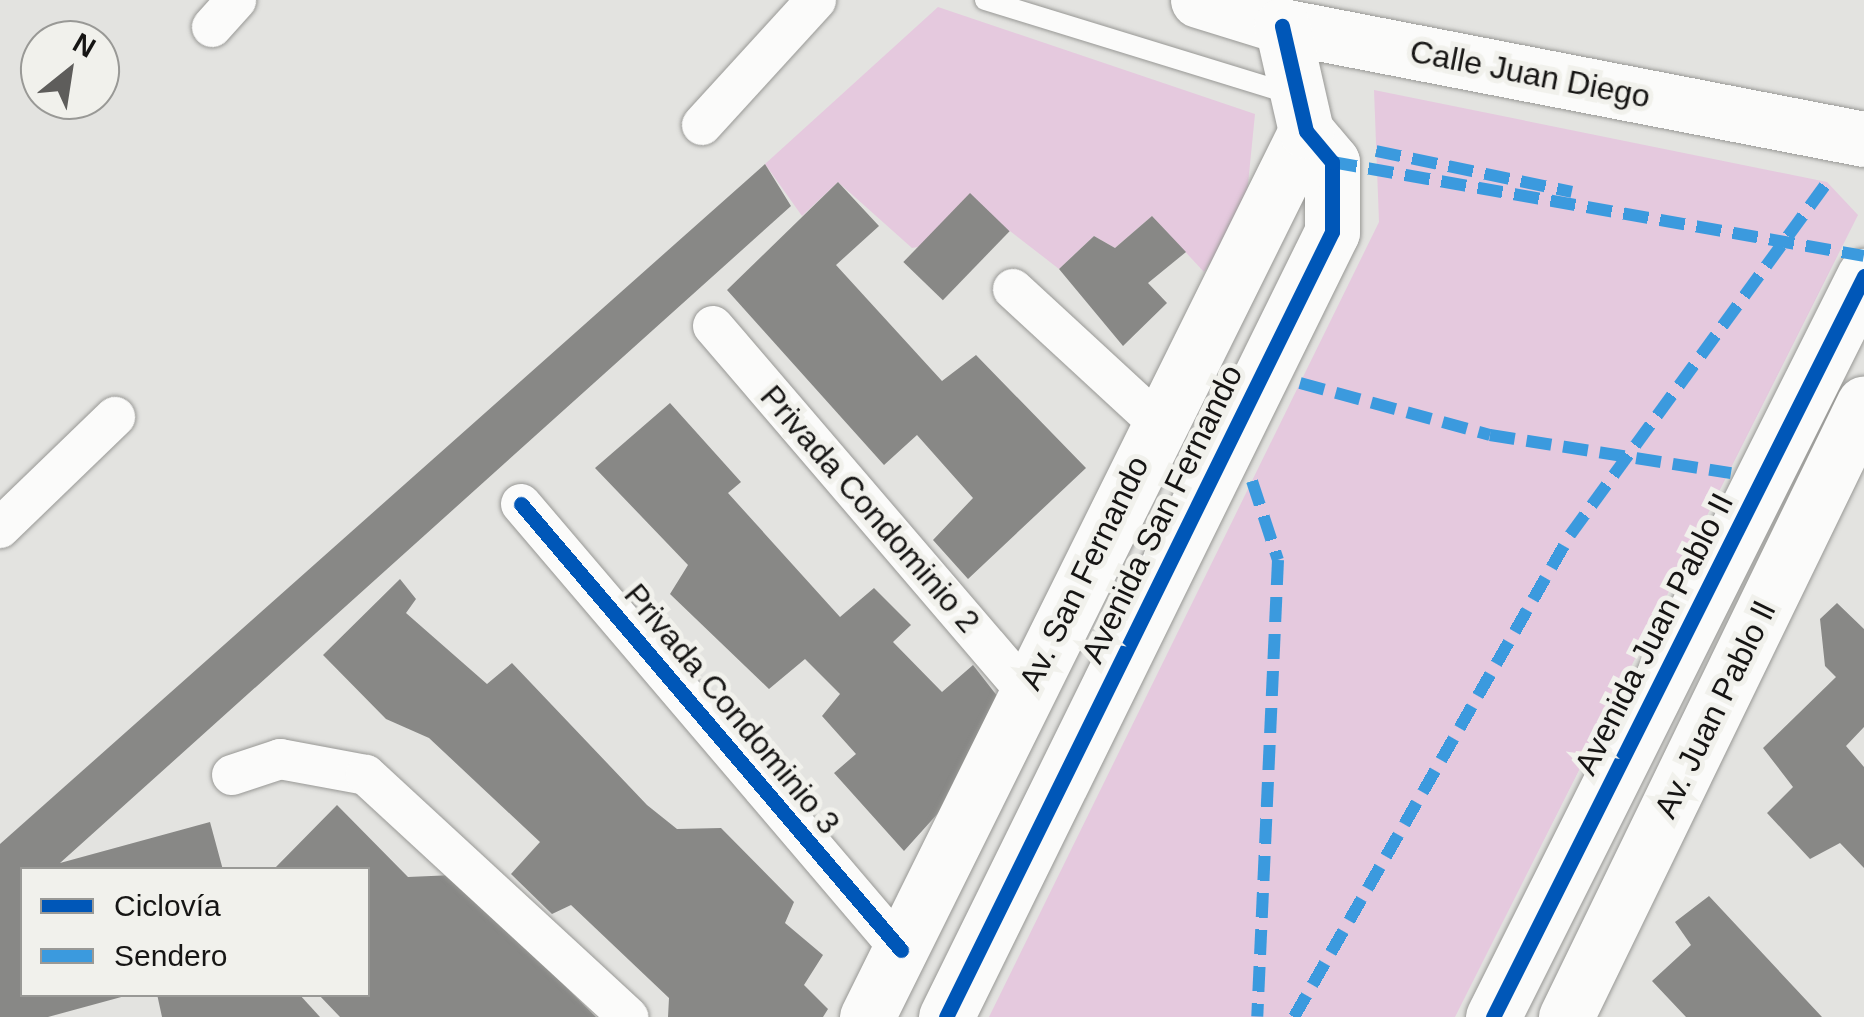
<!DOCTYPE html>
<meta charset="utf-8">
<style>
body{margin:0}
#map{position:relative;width:1864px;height:1017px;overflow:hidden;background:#e3e3e0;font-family:Helvetica,sans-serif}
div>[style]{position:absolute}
.green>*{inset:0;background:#e5c9de}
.building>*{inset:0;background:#888886;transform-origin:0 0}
.roads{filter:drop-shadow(0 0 2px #989895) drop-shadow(0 0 2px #989895)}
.lane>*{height:20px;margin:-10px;padding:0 10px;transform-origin:10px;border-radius:10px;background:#fbfbfa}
.street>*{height:40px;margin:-20px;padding:0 20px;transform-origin:20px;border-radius:20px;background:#fbfbfa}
.secondary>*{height:55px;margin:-27.5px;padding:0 27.5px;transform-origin:27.5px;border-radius:27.5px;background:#fbfbfa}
.quiet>*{height:12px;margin-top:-6px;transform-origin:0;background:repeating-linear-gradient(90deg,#3b9ade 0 25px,transparent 0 37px)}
.cycleway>*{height:15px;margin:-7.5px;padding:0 7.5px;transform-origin:7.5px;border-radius:7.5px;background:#0057b8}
span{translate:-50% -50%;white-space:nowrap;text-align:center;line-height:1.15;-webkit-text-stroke:10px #f1f1ec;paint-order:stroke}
.street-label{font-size:32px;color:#161514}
.legend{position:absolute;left:20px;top:867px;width:350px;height:130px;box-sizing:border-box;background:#f1f1ec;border:2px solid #999996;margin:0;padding:12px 18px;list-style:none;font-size:30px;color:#161514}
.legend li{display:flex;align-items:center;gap:20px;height:50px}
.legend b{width:50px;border:2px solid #999996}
.north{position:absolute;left:20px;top:20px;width:100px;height:100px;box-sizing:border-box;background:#f1f1ec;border:2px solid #999996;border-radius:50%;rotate:30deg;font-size:28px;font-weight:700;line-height:40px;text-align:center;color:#161514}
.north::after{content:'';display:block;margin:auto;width:35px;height:45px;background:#5e5d5b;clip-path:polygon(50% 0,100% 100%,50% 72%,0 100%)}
</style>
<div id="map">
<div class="green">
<div style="clip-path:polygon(938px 7px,1255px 114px,1245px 214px,1204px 272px,1152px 216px,1115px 248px,1094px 236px,1059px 269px,1010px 231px,912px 248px,838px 182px,802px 216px,765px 164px)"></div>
<div style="clip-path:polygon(1374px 90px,1827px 182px,1858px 215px,1455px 1017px,989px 1017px,1379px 222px)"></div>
</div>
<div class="building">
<div style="clip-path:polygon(765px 164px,791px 206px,60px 863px,210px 822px,223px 870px,22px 870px,22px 994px,125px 996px,48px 1017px,0 1017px,0 844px)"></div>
<div style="clip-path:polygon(838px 182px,879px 226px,836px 265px,942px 381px,976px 355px,1086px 468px,968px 579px,933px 540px,973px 498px,917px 435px,884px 465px,727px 290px)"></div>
<div style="left:970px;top:193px;width:55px;height:96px;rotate:44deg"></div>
<div style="clip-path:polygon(1152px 216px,1186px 252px,1148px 283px,1167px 303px,1123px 346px,1059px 269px,1094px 236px,1115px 248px)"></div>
<div style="clip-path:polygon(670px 403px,741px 482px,728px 493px,840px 617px,874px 588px,911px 625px,893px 642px,942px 692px,973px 665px,998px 697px,940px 811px,904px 851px,834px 773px,856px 754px,822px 716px,840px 694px,805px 659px,769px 689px,670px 594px,688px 565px,595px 468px)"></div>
<div style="clip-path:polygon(400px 579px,416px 599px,406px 613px,487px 684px,512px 663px,647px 805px,677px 829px,721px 828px,794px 902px,785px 923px,823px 955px,804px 985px,828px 1009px,823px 1017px,668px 1017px,669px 998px,571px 905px,552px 914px,511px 874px,540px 842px,429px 738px,386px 719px,323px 655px)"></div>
<div style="clip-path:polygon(1837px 603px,1864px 629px,1864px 727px,1846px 746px,1864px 767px,1864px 868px,1840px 843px,1810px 859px,1767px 813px,1793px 787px,1763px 748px,1836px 677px,1825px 666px,1820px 619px)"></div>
<div style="clip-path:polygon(337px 805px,408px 877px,454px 875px,596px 1017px,340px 1017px,318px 994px,368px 994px,368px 870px,273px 870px)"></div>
<div style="clip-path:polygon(1709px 896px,1822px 1017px,1686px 1017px,1652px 981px,1691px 945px,1675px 922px)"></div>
<div style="clip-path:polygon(157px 994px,299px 994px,320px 1017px,162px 1017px)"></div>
</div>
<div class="roads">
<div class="lane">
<div style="left:985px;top:0;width:322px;rotate:17.1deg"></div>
</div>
<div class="street">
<div style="left:212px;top:27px;width:36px;rotate:-48deg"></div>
<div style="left:702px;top:125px;width:169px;rotate:-47.6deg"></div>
<div style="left:1013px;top:289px;width:196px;rotate:42.7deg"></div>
<div style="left:713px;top:326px;width:481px;rotate:49.4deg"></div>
<div style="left:521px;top:504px;width:586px;rotate:49.57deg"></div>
<div style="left:0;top:528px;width:160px;rotate:-44deg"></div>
<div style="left:232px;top:775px;width:51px;rotate:-18.4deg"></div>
<div style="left:280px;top:759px;width:87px;rotate:10.5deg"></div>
<div style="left:366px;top:775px;width:357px;rotate:42.7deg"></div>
</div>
<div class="secondary">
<div style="left:1198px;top:0;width:88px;rotate:17.2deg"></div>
<div style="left:1282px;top:26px;width:593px;rotate:10.99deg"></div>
<div style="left:867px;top:1017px;width:989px;rotate:-63.64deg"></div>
<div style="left:946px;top:1017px;width:875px;rotate:-63.82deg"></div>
<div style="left:1332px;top:232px;width:70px;rotate:-90deg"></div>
<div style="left:1332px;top:162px;width:40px;rotate:-130deg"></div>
<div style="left:1306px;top:131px;width:108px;rotate:-102.9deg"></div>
<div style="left:1493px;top:1017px;width:829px;rotate:-63.4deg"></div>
<div style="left:1566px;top:1017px;width:682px;rotate:-64.11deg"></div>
</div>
</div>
<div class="quiet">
<div style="left:1376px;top:151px;width:200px;rotate:11.8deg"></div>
<div style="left:1332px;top:162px;width:540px;rotate:10.02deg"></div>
<div style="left:1300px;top:383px;width:197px;rotate:15.3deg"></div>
<div style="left:1490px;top:435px;width:244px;rotate:9deg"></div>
<div style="left:1252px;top:481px;width:83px;rotate:71.8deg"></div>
<div style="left:1278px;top:560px;width:457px;rotate:92.6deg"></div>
<div style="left:1294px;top:1017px;width:555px;rotate:-60.2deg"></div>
<div style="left:1570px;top:535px;width:437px;rotate:-53.9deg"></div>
</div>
<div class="cycleway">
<div style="left:521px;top:504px;width:586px;rotate:49.57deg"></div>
<div style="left:946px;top:1017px;width:875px;rotate:-63.82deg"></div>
<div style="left:1332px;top:232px;width:70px;rotate:-90deg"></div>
<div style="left:1332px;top:162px;width:40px;rotate:-130deg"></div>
<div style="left:1306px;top:131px;width:108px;rotate:-102.9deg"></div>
<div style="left:1493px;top:1017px;width:829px;rotate:-63.4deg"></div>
</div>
<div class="street-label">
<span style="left:1530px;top:74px;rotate:11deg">Calle Juan Diego</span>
<span style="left:870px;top:509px;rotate:49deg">Privada Condominio 2</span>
<span style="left:1162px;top:514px;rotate:-64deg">Avenida San Fernando</span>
<span style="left:1084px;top:573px;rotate:-64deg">Av. San Fernando</span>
<span style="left:1654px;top:634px;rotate:-63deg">Avenida Juan Pablo II</span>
<span style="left:732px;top:709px;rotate:50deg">Privada Condominio 3</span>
<span style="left:1715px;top:710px;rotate:-64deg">Av. Juan Pablo ll</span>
</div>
<ul class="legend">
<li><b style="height:12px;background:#0057b8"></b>Ciclovía</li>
<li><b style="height:12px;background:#3b9ade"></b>Sendero</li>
</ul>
<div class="north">N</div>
</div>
